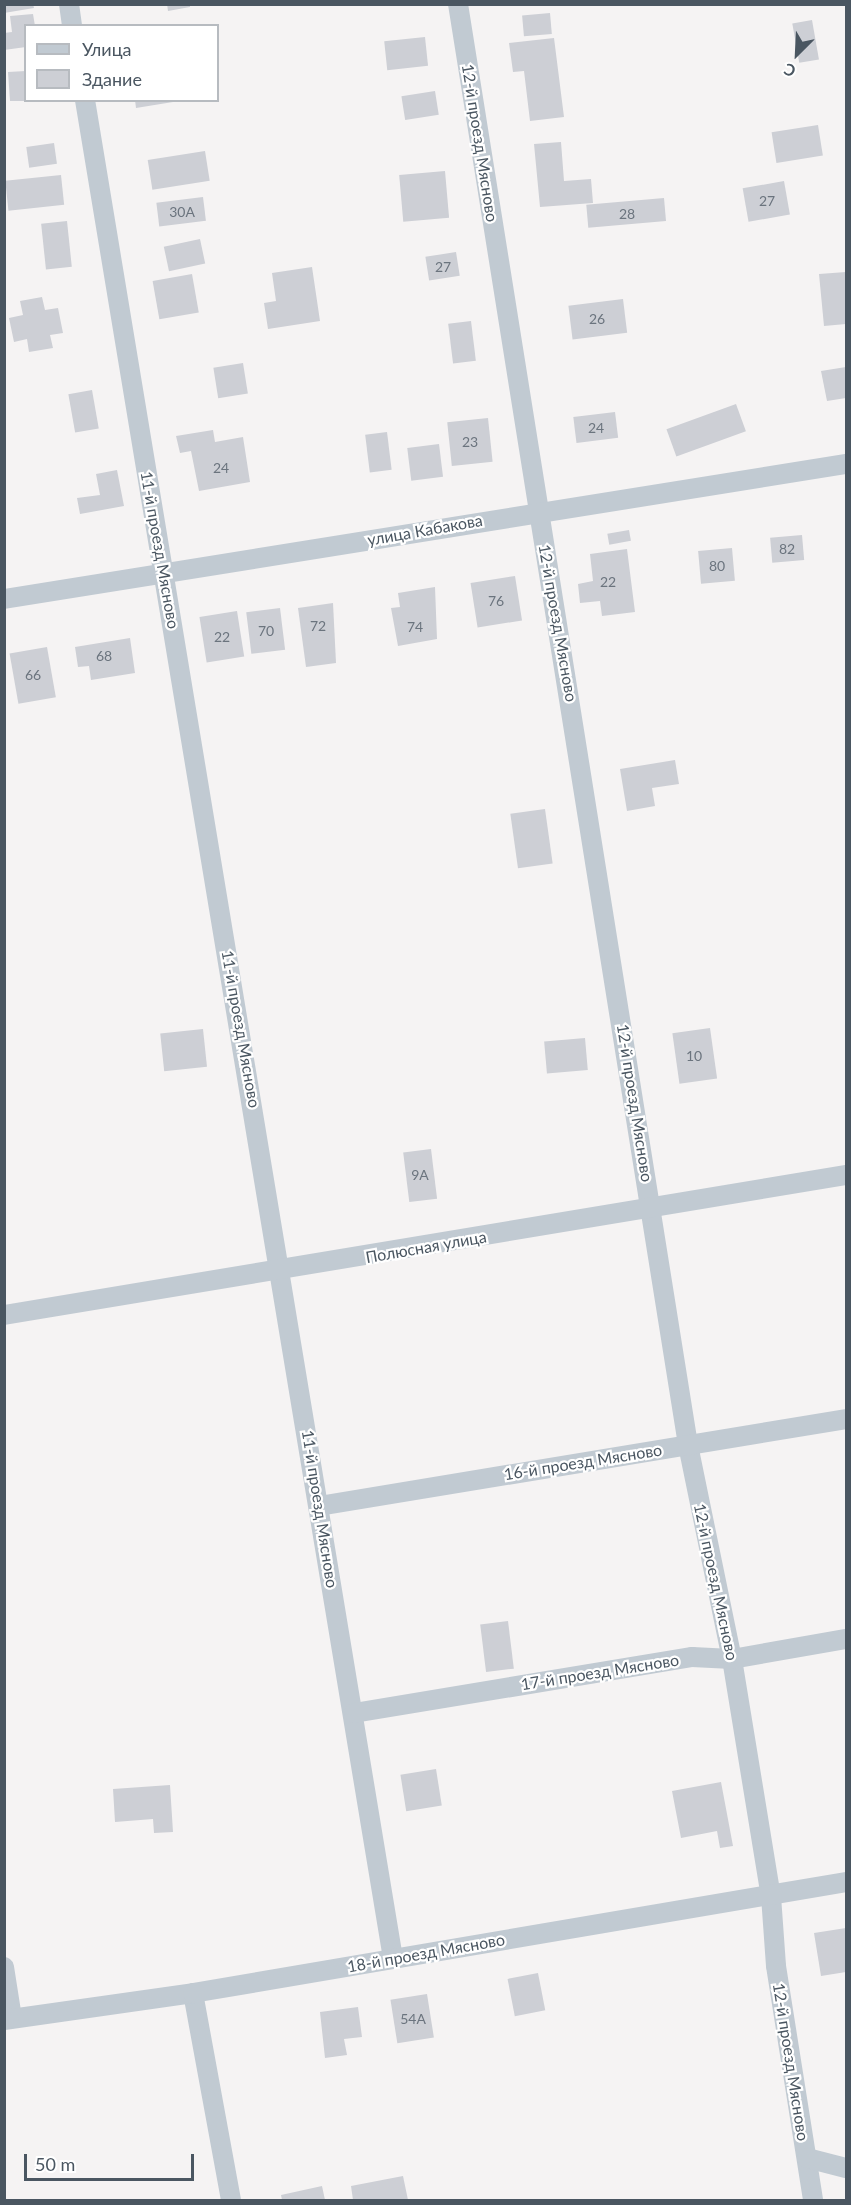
<!DOCTYPE html>
<meta charset="utf-8">
<style>
body{margin:0}
#map{position:relative;width:851px;height:2205px;overflow:hidden;background:#f5f3f3;font-family:Lato,sans-serif}
div>[style]{position:absolute}
.building>*{inset:0;background:#cdcfd5;transform-origin:0 0}
.minor>*{height:20px;margin:-10px;padding:0 10px;transform-origin:10px;border-radius:10px;background:#c1cad2}
span{translate:-50% -50%;white-space:nowrap;text-align:center;line-height:1.15;-webkit-text-stroke:4.5px #fff;paint-order:stroke}
.number-label{font-size:14px;color:#6b747e}
.number-label span{-webkit-text-stroke-width:0}
.street-label{font-size:16px;color:#4a5661}
.frame{position:absolute;inset:0;border:6px solid #4a5661;pointer-events:none}
.legend{position:absolute;left:24px;top:24px;width:195px;height:78px;box-sizing:border-box;background:#fff;border:2px solid #b7bbc0;margin:0;padding:8px 10px;list-style:none;font-size:18px;color:#4a5661}
.legend li{display:flex;align-items:center;gap:12px;height:30px}
.legend b{width:30px;border:2px solid #b7bbc0}
.north{position:absolute;left:767px;top:24px;width:60px;height:60px;-webkit-text-stroke:4px #fff;paint-order:stroke;rotate:204deg;font-size:16px;font-weight:700;line-height:24px;text-align:center;color:#4a5661}
.north::after{content:'';display:block;margin:auto;width:21px;height:27px;background:#4a5661;clip-path:polygon(50% 0,100% 100%,50% 72%,0 100%)}
.scale{position:absolute;left:24px;top:2154px;width:170px;height:27px;box-sizing:border-box;border:3px solid #4a5661;border-top:0;padding-left:8px;font-size:18px;line-height:21px;white-space:nowrap;color:#4a5661;-webkit-text-stroke:4px #fff;paint-order:stroke}
</style>
<div id="map">
<div class="building">
<div style="clip-path:polygon(4px 4px,33px 4px,34px 8px,4px 13px)"></div>
<div style="clip-path:polygon(167px 4px,190px 4px,190px 7px,168px 11px)"></div>
<div style="left:550px;top:13px;width:21px;height:28px;rotate:85deg"></div>
<div style="clip-path:polygon(33px 14px,35px 26px,26px 26px,26px 47px,4px 50px,4px 33px,12px 32px,10px 16px)"></div>
<div style="left:812px;top:20px;width:40px;height:20px;rotate:80deg"></div>
<div style="left:425px;top:37px;width:29px;height:41px;rotate:84deg"></div>
<div style="clip-path:polygon(554px 38px,564px 117px,530px 121px,524px 71px,513px 72px,509px 43px)"></div>
<div style="clip-path:polygon(26px 71px,26px 101px,10px 101px,8px 72px)"></div>
<div style="left:435px;top:91px;width:24px;height:34px;rotate:81deg"></div>
<div style="clip-path:polygon(135px 100px,173px 100px,173px 102px,136px 108px)"></div>
<div style="left:818px;top:125px;width:31px;height:47px;rotate:81deg"></div>
<div style="clip-path:polygon(561px 142px,564px 181px,591px 179px,593px 203px,540px 207px,534px 144px)"></div>
<div style="left:54px;top:143px;width:21px;height:28px;rotate:82deg"></div>
<div style="left:205px;top:151px;width:30px;height:58px;rotate:81deg"></div>
<div style="left:445px;top:171px;width:47px;height:46px;rotate:85deg"></div>
<div style="left:61px;top:175px;width:30px;height:56px;rotate:84deg"></div>
<div style="left:784px;top:181px;width:34px;height:42px;rotate:80deg"></div>
<div style="left:203px;top:197px;width:24px;height:47px;rotate:83deg"></div>
<div style="left:664px;top:198px;width:23px;height:78px;rotate:85deg"></div>
<div style="left:67px;top:221px;width:46px;height:26px;rotate:84deg"></div>
<div style="left:200px;top:239px;width:25px;height:37px;rotate:78deg"></div>
<div style="left:456px;top:252px;width:24px;height:31px;rotate:81deg"></div>
<div style="clip-path:polygon(312px 267px,320px 321px,268px 329px,264px 303px,276px 301px,272px 273px)"></div>
<div style="clip-path:polygon(846px 272px,846px 324px,824px 326px,819px 274px)"></div>
<div style="left:192px;top:274px;width:39px;height:40px;rotate:80deg"></div>
<div style="clip-path:polygon(42px 297px,45px 310px,58px 308px,63px 333px,50px 335px,53px 348px,29px 352px,27px 339px,14px 342px,9px 318px,23px 315px,20px 301px)"></div>
<div style="left:623px;top:299px;width:34px;height:55px;rotate:83deg"></div>
<div style="left:471px;top:321px;width:40px;height:23px;rotate:83deg"></div>
<div style="left:243px;top:363px;width:31px;height:30px;rotate:81deg"></div>
<div style="clip-path:polygon(846px 367px,846px 398px,827px 401px,821px 371px)"></div>
<div style="left:92px;top:390px;width:39px;height:24px;rotate:80deg"></div>
<div style="left:736px;top:404px;width:29px;height:74px;rotate:70deg"></div>
<div style="left:615px;top:412px;width:26px;height:42px;rotate:83deg"></div>
<div style="left:488px;top:418px;width:44px;height:41px;rotate:84deg"></div>
<div style="clip-path:polygon(213px 430px,215px 442px,243px 437px,250px 482px,199px 491px,191px 451px,180px 453px,176px 436px)"></div>
<div style="left:387px;top:432px;width:38px;height:22px;rotate:83deg"></div>
<div style="left:439px;top:444px;width:33px;height:32px;rotate:83deg"></div>
<div style="clip-path:polygon(117px 470px,124px 506px,80px 514px,77px 498px,100px 495px,96px 474px)"></div>
<div style="left:629px;top:530px;width:11px;height:22px;rotate:80deg"></div>
<div style="left:802px;top:535px;width:25px;height:32px;rotate:85deg"></div>
<div style="left:732px;top:548px;width:33px;height:34px;rotate:85deg"></div>
<div style="clip-path:polygon(627px 549px,635px 612px,602px 616px,600px 601px,580px 603px,578px 584px,593px 581px,590px 554px)"></div>
<div style="left:515px;top:576px;width:45px;height:45px;rotate:81deg"></div>
<div style="clip-path:polygon(435px 587px,437px 639px,398px 646px,391px 608px,400px 607px,398px 593px)"></div>
<div style="clip-path:polygon(333px 603px,336px 663px,306px 667px,298px 608px)"></div>
<div style="left:280px;top:608px;width:42px;height:34px;rotate:83deg"></div>
<div style="left:237px;top:611px;width:46px;height:38px;rotate:81deg"></div>
<div style="clip-path:polygon(130px 638px,135px 673px,91px 680px,89px 666px,78px 667px,75px 647px)"></div>
<div style="left:47px;top:647px;width:51px;height:38px;rotate:80deg"></div>
<div style="clip-path:polygon(675px 760px,679px 784px,652px 788px,655px 806px,627px 811px,620px 769px)"></div>
<div style="left:545px;top:809px;width:55px;height:35px;rotate:82deg"></div>
<div style="left:710px;top:1028px;width:51px;height:38px;rotate:82deg"></div>
<div style="left:203px;top:1029px;width:38px;height:43px;rotate:84deg"></div>
<div style="left:585px;top:1038px;width:32px;height:41px;rotate:85deg"></div>
<div style="left:431px;top:1149px;width:50px;height:28px;rotate:83deg"></div>
<div style="left:508px;top:1621px;width:48px;height:28px;rotate:83deg"></div>
<div style="left:436px;top:1769px;width:37px;height:36px;rotate:81deg"></div>
<div style="clip-path:polygon(721px 1782px,733px 1846px,720px 1848px,717px 1831px,681px 1838px,672px 1791px)"></div>
<div style="clip-path:polygon(170px 1785px,173px 1832px,154px 1833px,153px 1819px,115px 1822px,113px 1789px)"></div>
<div style="clip-path:polygon(846px 1928px,846px 1972px,821px 1976px,814px 1933px)"></div>
<div style="left:538px;top:1973px;width:38px;height:31px;rotate:79deg"></div>
<div style="left:427px;top:1994px;width:44px;height:37px;rotate:81deg"></div>
<div style="clip-path:polygon(358px 2007px,362px 2037px,344px 2039px,347px 2055px,325px 2058px,320px 2012px)"></div>
<div style="clip-path:polygon(403px 2176px,408px 2200px,353px 2200px,351px 2186px)"></div>
<div style="clip-path:polygon(322px 2186px,325px 2200px,282px 2200px,281px 2195px)"></div>
</div>
<div class="minor">
<div style="left:69px;top:4px;width:22px;rotate:82deg"></div>
<div style="left:458px;top:4px;width:1459px;rotate:80.93deg"></div>
<div style="left:688px;top:1445px;width:218px;rotate:78.4deg"></div>
<div style="left:732px;top:1659px;width:240px;rotate:80.7deg"></div>
<div style="left:771px;top:1896px;width:70px;rotate:85.9deg"></div>
<div style="left:776px;top:1966px;width:237px;rotate:81deg"></div>
<div style="left:85px;top:100px;width:1883px;rotate:80.59deg"></div>
<div style="left:4px;top:599px;width:853px;rotate:-9.11deg"></div>
<div style="left:4px;top:1315px;width:854px;rotate:-9.44deg"></div>
<div style="left:319px;top:1506px;width:534px;rotate:-9.37deg"></div>
<div style="left:354px;top:1713px;width:343px;rotate:-9.4deg"></div>
<div style="left:692px;top:1657px;width:40px;rotate:2.9deg"></div>
<div style="left:732px;top:1659px;width:116px;rotate:-10deg"></div>
<div style="left:4px;top:1967px;width:52px;rotate:81.1deg"></div>
<div style="left:193px;top:1993px;width:210px;rotate:79.6deg"></div>
<div style="left:4px;top:2020px;width:191px;rotate:-8.1deg"></div>
<div style="left:193px;top:1993px;width:662px;rotate:-9.65deg"></div>
<div style="left:807px;top:2158px;width:40px;rotate:14.4deg"></div>
</div>
<div class="number-label">
<span style="left:767px;top:201px">27</span>
<span style="left:182px;top:212px">30А</span>
<span style="left:627px;top:214px">28</span>
<span style="left:443px;top:267px">27</span>
<span style="left:597px;top:319px">26</span>
<span style="left:596px;top:428px">24</span>
<span style="left:470px;top:442px">23</span>
<span style="left:221px;top:468px">24</span>
<span style="left:787px;top:549px">82</span>
<span style="left:717px;top:566px">80</span>
<span style="left:608px;top:582px">22</span>
<span style="left:496px;top:601px">76</span>
<span style="left:318px;top:626px">72</span>
<span style="left:415px;top:627px">74</span>
<span style="left:266px;top:631px">70</span>
<span style="left:222px;top:637px">22</span>
<span style="left:104px;top:656px">68</span>
<span style="left:33px;top:675px">66</span>
<span style="left:694px;top:1056px">10</span>
<span style="left:420px;top:1175px">9А</span>
<span style="left:413px;top:2019px">54А</span>
</div>
<div class="street-label">
<span style="left:480px;top:143px;rotate:81deg">12-й проезд Мясново</span>
<span style="left:425px;top:530px;rotate:-10deg">улица Кабакова</span>
<span style="left:160px;top:550px;rotate:80deg">11-й проезд Мясново</span>
<span style="left:558px;top:623px;rotate:80deg">12-й проезд Мясново</span>
<span style="left:241px;top:1029px;rotate:80deg">11-й проезд Мясново</span>
<span style="left:635px;top:1103px;rotate:81deg">12-й проезд Мясново</span>
<span style="left:426px;top:1247px;rotate:-10deg">Полюсная улица</span>
<span style="left:583px;top:1462px;rotate:-9deg">16-й проезд Мясново</span>
<span style="left:320px;top:1509px;rotate:81deg">11-й проезд Мясново</span>
<span style="left:716px;top:1582px;rotate:78deg">12-й проезд Мясново</span>
<span style="left:600px;top:1672px;rotate:-9deg">17-й проезд Мясново</span>
<span style="left:426px;top:1953px;rotate:-10deg">18-й проезд Мясново</span>
<span style="left:791px;top:2062px;rotate:81deg">12-й проезд Мясново</span>
</div>
<div class="frame"></div>
<ul class="legend">
<li><b style="height:8px;background:#c1cad2"></b>Улица</li>
<li><b style="height:16px;background:#cdcfd5"></b>Здание</li>
</ul>
<div class="north">С</div>
<div class="scale">50 m</div>
</div>
